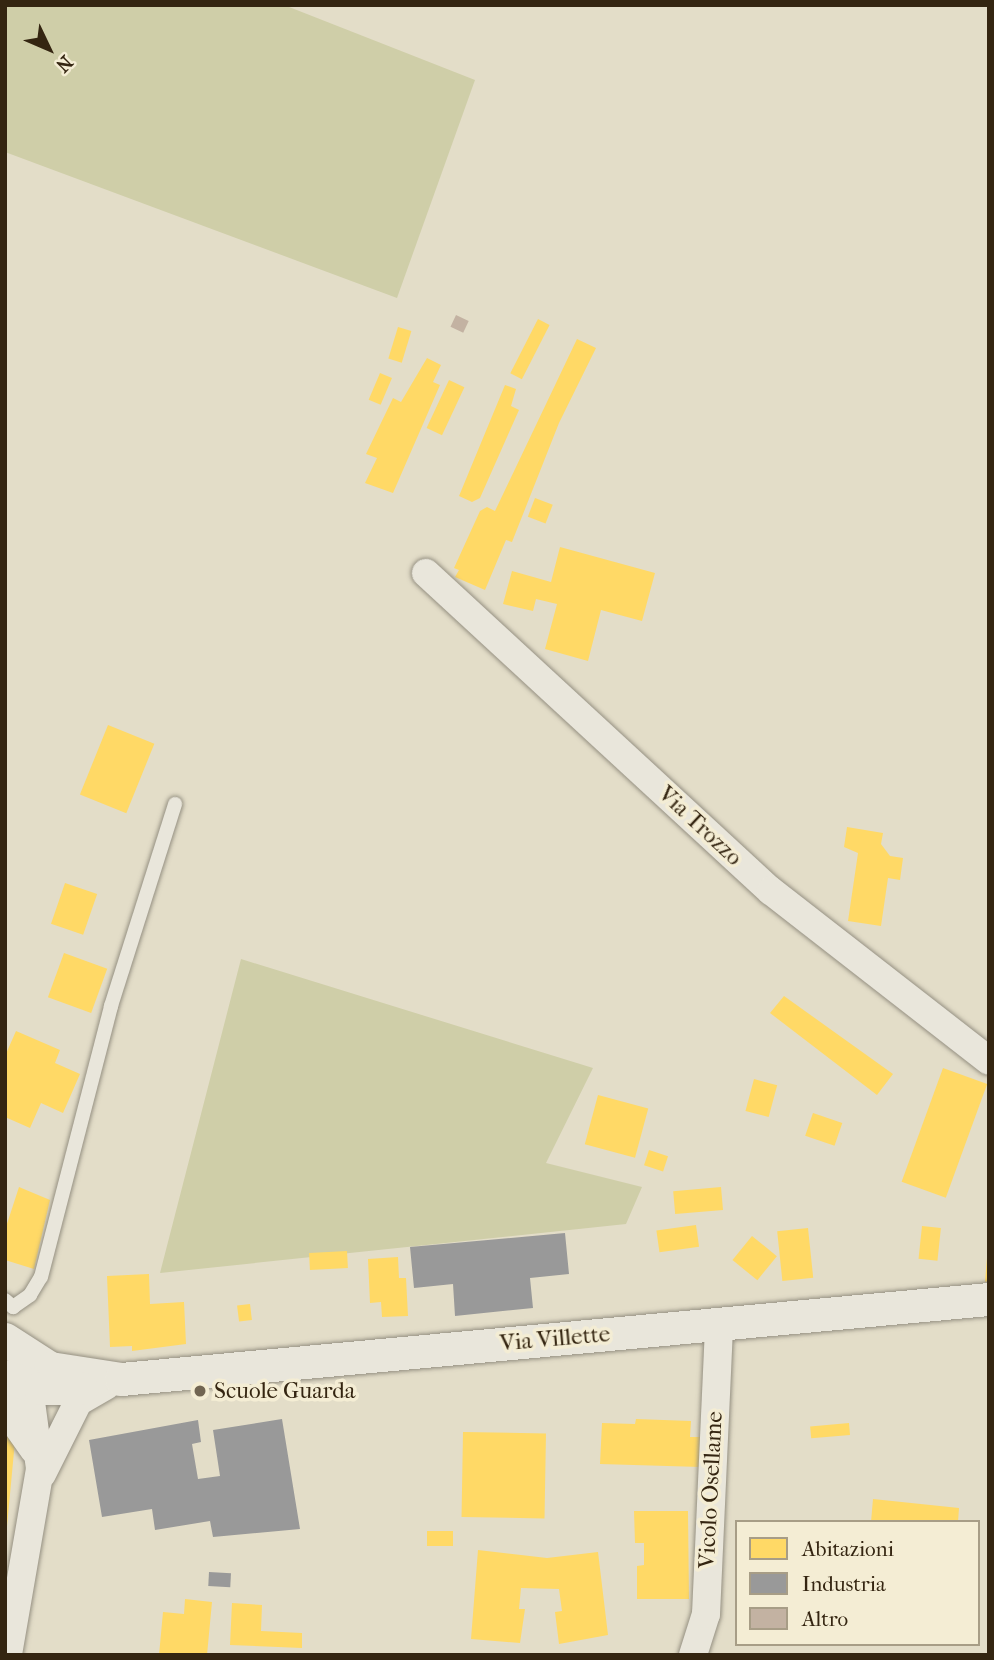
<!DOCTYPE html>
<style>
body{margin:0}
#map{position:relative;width:994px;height:1660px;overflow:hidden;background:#e3ddc8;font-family:"IM FELL French Canon",serif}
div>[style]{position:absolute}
.green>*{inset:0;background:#cfcea8}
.homes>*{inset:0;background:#ffd966;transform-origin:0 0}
.industry>*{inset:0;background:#999;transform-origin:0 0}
.building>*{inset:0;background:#c3b2a2;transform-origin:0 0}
.roads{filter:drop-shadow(0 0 2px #959082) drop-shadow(0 0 2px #959082)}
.service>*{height:14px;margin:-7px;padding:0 7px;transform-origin:7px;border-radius:7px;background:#e9e6db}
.minor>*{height:28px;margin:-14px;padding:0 14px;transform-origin:14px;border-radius:14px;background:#e9e6db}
.tertiary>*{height:33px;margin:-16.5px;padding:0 16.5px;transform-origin:16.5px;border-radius:16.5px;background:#e9e6db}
.dots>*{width:19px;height:19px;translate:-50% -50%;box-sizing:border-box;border:4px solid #f4edd4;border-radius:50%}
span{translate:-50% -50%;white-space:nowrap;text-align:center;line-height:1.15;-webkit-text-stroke:7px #f4edd4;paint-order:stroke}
.street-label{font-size:23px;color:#342511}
.poi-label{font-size:23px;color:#342511}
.left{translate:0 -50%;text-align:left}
.frame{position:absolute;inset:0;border:7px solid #342511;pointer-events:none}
.legend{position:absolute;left:735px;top:1520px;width:245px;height:126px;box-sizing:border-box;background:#f4edd4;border:2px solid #a79d86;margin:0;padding:9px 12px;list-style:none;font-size:21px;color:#342511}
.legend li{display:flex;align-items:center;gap:14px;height:35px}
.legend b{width:35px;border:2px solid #a79d86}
.north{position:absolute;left:14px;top:14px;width:70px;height:70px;-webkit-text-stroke:5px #f4edd4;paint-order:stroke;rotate:134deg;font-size:19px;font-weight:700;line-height:28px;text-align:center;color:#342511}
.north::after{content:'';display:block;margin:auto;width:24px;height:32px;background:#342511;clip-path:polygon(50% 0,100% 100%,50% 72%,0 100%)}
</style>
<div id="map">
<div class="green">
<div style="clip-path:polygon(5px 5px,284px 5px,475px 80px,397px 298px,5px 152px)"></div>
<div style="clip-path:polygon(241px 959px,593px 1068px,546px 1163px,642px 1187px,626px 1224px,160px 1273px)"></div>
</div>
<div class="homes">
<div style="left:538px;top:319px;width:13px;height:61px;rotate:27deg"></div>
<div style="left:398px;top:327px;width:14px;height:33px;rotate:17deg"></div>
<div style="clip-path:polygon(577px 339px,596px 348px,559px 423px,512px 542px,506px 540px,485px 590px,455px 577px,459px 570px,454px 568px,480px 511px,487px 507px,495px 511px)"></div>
<div style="clip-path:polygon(427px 358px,441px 365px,433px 382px,440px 385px,393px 493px,365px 483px,377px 458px,366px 454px,393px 398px,401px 402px)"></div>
<div style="left:380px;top:373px;width:13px;height:29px;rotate:23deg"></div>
<div style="left:449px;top:380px;width:17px;height:53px;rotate:25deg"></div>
<div style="clip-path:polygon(505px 385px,516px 389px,511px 406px,519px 410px,480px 498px,472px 502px,459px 496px)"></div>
<div style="left:535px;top:498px;width:19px;height:20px;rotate:21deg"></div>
<div style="clip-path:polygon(560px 547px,655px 573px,642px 621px,601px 610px,588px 661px,545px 649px,557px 604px,536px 599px,533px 611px,503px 604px,512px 571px,551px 582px)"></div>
<div style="left:108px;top:725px;width:50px;height:75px;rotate:22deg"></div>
<div style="clip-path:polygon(847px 827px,883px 833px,881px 844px,890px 856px,903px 858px,900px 880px,888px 878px,881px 926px,848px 921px,858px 853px,844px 847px)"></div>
<div style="left:65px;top:883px;width:34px;height:43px;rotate:19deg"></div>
<div style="left:64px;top:953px;width:46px;height:47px;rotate:20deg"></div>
<div style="clip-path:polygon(784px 996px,893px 1074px,877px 1095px,770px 1013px)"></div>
<div style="clip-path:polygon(16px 1031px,60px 1050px,55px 1063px,80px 1074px,63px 1113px,41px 1103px,30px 1128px,5px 1117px,5px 1056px)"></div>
<div style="left:943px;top:1068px;width:47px;height:121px;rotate:20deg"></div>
<div style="left:754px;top:1079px;width:24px;height:33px;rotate:15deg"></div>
<div style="left:598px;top:1095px;width:52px;height:51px;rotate:15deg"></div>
<div style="left:813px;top:1113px;width:31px;height:24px;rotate:19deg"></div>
<div style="left:649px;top:1150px;width:20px;height:16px;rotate:18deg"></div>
<div style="clip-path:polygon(19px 1187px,50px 1200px,34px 1269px,5px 1260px,5px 1230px)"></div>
<div style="left:721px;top:1187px;width:23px;height:48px;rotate:85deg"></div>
<div style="left:696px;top:1225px;width:22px;height:40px;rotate:82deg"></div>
<div style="left:922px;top:1226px;width:19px;height:33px;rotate:6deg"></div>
<div style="left:808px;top:1228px;width:50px;height:31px;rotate:84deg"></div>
<div style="left:752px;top:1236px;width:32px;height:31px;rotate:39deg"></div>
<div style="left:347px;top:1251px;width:17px;height:38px;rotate:87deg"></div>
<div style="clip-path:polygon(398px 1257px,399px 1278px,406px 1278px,408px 1316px,382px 1317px,381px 1302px,370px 1303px,368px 1259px)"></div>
<div style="clip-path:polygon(987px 1258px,989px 1281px,985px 1282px)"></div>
<div style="clip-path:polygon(149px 1274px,150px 1304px,184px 1302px,186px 1344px,132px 1351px,132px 1346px,110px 1347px,107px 1276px)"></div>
<div style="left:250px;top:1304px;width:16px;height:13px;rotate:83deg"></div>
<div style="clip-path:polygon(636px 1419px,691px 1421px,690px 1437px,702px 1437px,701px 1467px,600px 1464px,602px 1423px,635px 1424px)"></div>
<div style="left:849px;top:1423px;width:12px;height:39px;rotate:85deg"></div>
<div style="clip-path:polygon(16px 1430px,7px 1526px,5px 1526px,5px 1432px)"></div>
<div style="left:463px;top:1432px;width:83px;height:85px;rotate:1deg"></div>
<div style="clip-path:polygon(873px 1499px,959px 1508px,958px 1522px,871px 1522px)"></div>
<div style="clip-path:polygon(634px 1511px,688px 1511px,689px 1599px,637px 1599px,637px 1566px,644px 1565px,644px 1543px,635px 1543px)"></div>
<div style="left:427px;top:1531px;width:26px;height:15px"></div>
<div style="clip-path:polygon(478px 1550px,547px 1558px,598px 1552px,608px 1635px,559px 1644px,555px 1612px,562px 1611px,559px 1589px,521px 1588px,519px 1609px,525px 1609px,520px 1643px,471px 1639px)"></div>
<div style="clip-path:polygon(185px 1599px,212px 1602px,207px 1655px,159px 1655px,163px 1612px,184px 1614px)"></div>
<div style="clip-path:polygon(232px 1603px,262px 1605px,261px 1631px,302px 1633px,302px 1648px,230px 1645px)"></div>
</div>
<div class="industry">
<div style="clip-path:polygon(565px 1233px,569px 1274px,530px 1278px,533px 1308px,455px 1316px,453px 1284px,414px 1288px,410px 1247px)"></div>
<div style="clip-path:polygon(282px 1419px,300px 1529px,213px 1537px,210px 1521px,155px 1530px,152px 1509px,102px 1517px,89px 1440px,198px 1420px,201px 1442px,192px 1444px,198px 1479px,220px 1476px,213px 1430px)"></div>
<div style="left:209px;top:1572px;width:22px;height:14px;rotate:3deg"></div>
</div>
<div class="building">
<div style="left:456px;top:315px;width:14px;height:13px;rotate:25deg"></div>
</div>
<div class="roads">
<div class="service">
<div style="left:5px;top:1300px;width:11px;rotate:41deg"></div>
<div style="left:13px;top:1307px;width:21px;rotate:-35deg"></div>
<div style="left:30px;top:1295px;width:21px;rotate:-59deg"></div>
<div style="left:41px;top:1277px;width:280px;rotate:-75.5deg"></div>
<div style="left:111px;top:1006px;width:212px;rotate:-72.4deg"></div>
</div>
<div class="minor">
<div style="left:426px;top:573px;width:469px;rotate:42.7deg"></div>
<div style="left:771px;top:891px;width:276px;rotate:37.9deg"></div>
<div style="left:5px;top:1385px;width:31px;rotate:33deg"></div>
<div style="left:31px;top:1402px;width:68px;rotate:82.3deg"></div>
<div style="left:40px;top:1469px;width:189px;rotate:99.8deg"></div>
<div style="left:5px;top:1409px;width:50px;rotate:54.7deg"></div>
<div style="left:42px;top:1474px;width:80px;rotate:-63.4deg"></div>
<div style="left:78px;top:1402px;width:32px;rotate:-30deg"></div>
<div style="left:693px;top:1655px;width:43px;rotate:-72.4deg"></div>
<div style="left:706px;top:1614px;width:290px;rotate:-87.4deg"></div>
</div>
<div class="tertiary">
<div style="left:5px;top:1339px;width:54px;rotate:32.8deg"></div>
<div style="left:50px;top:1368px;width:72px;rotate:8.8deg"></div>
<div style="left:121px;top:1379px;width:872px;rotate:-5.27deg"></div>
<div style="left:5px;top:1376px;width:37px;rotate:19deg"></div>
<div style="left:40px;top:1388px;width:41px"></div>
</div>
</div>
<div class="dots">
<div style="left:200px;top:1391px;background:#716551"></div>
</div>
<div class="street-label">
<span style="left:700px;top:826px;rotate:43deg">Via Trozzo</span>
<span style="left:555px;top:1339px;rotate:-5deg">Via Villette</span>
<span style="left:711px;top:1490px;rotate:-87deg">Vicolo Osellame</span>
</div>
<div class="poi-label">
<span class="left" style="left:214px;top:1391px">Scuole Guarda</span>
</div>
<div class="frame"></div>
<ul class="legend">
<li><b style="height:19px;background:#ffd966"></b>Abitazioni</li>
<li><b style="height:19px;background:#999"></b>Industria</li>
<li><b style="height:19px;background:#c3b2a2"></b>Altro</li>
</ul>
<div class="north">N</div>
</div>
